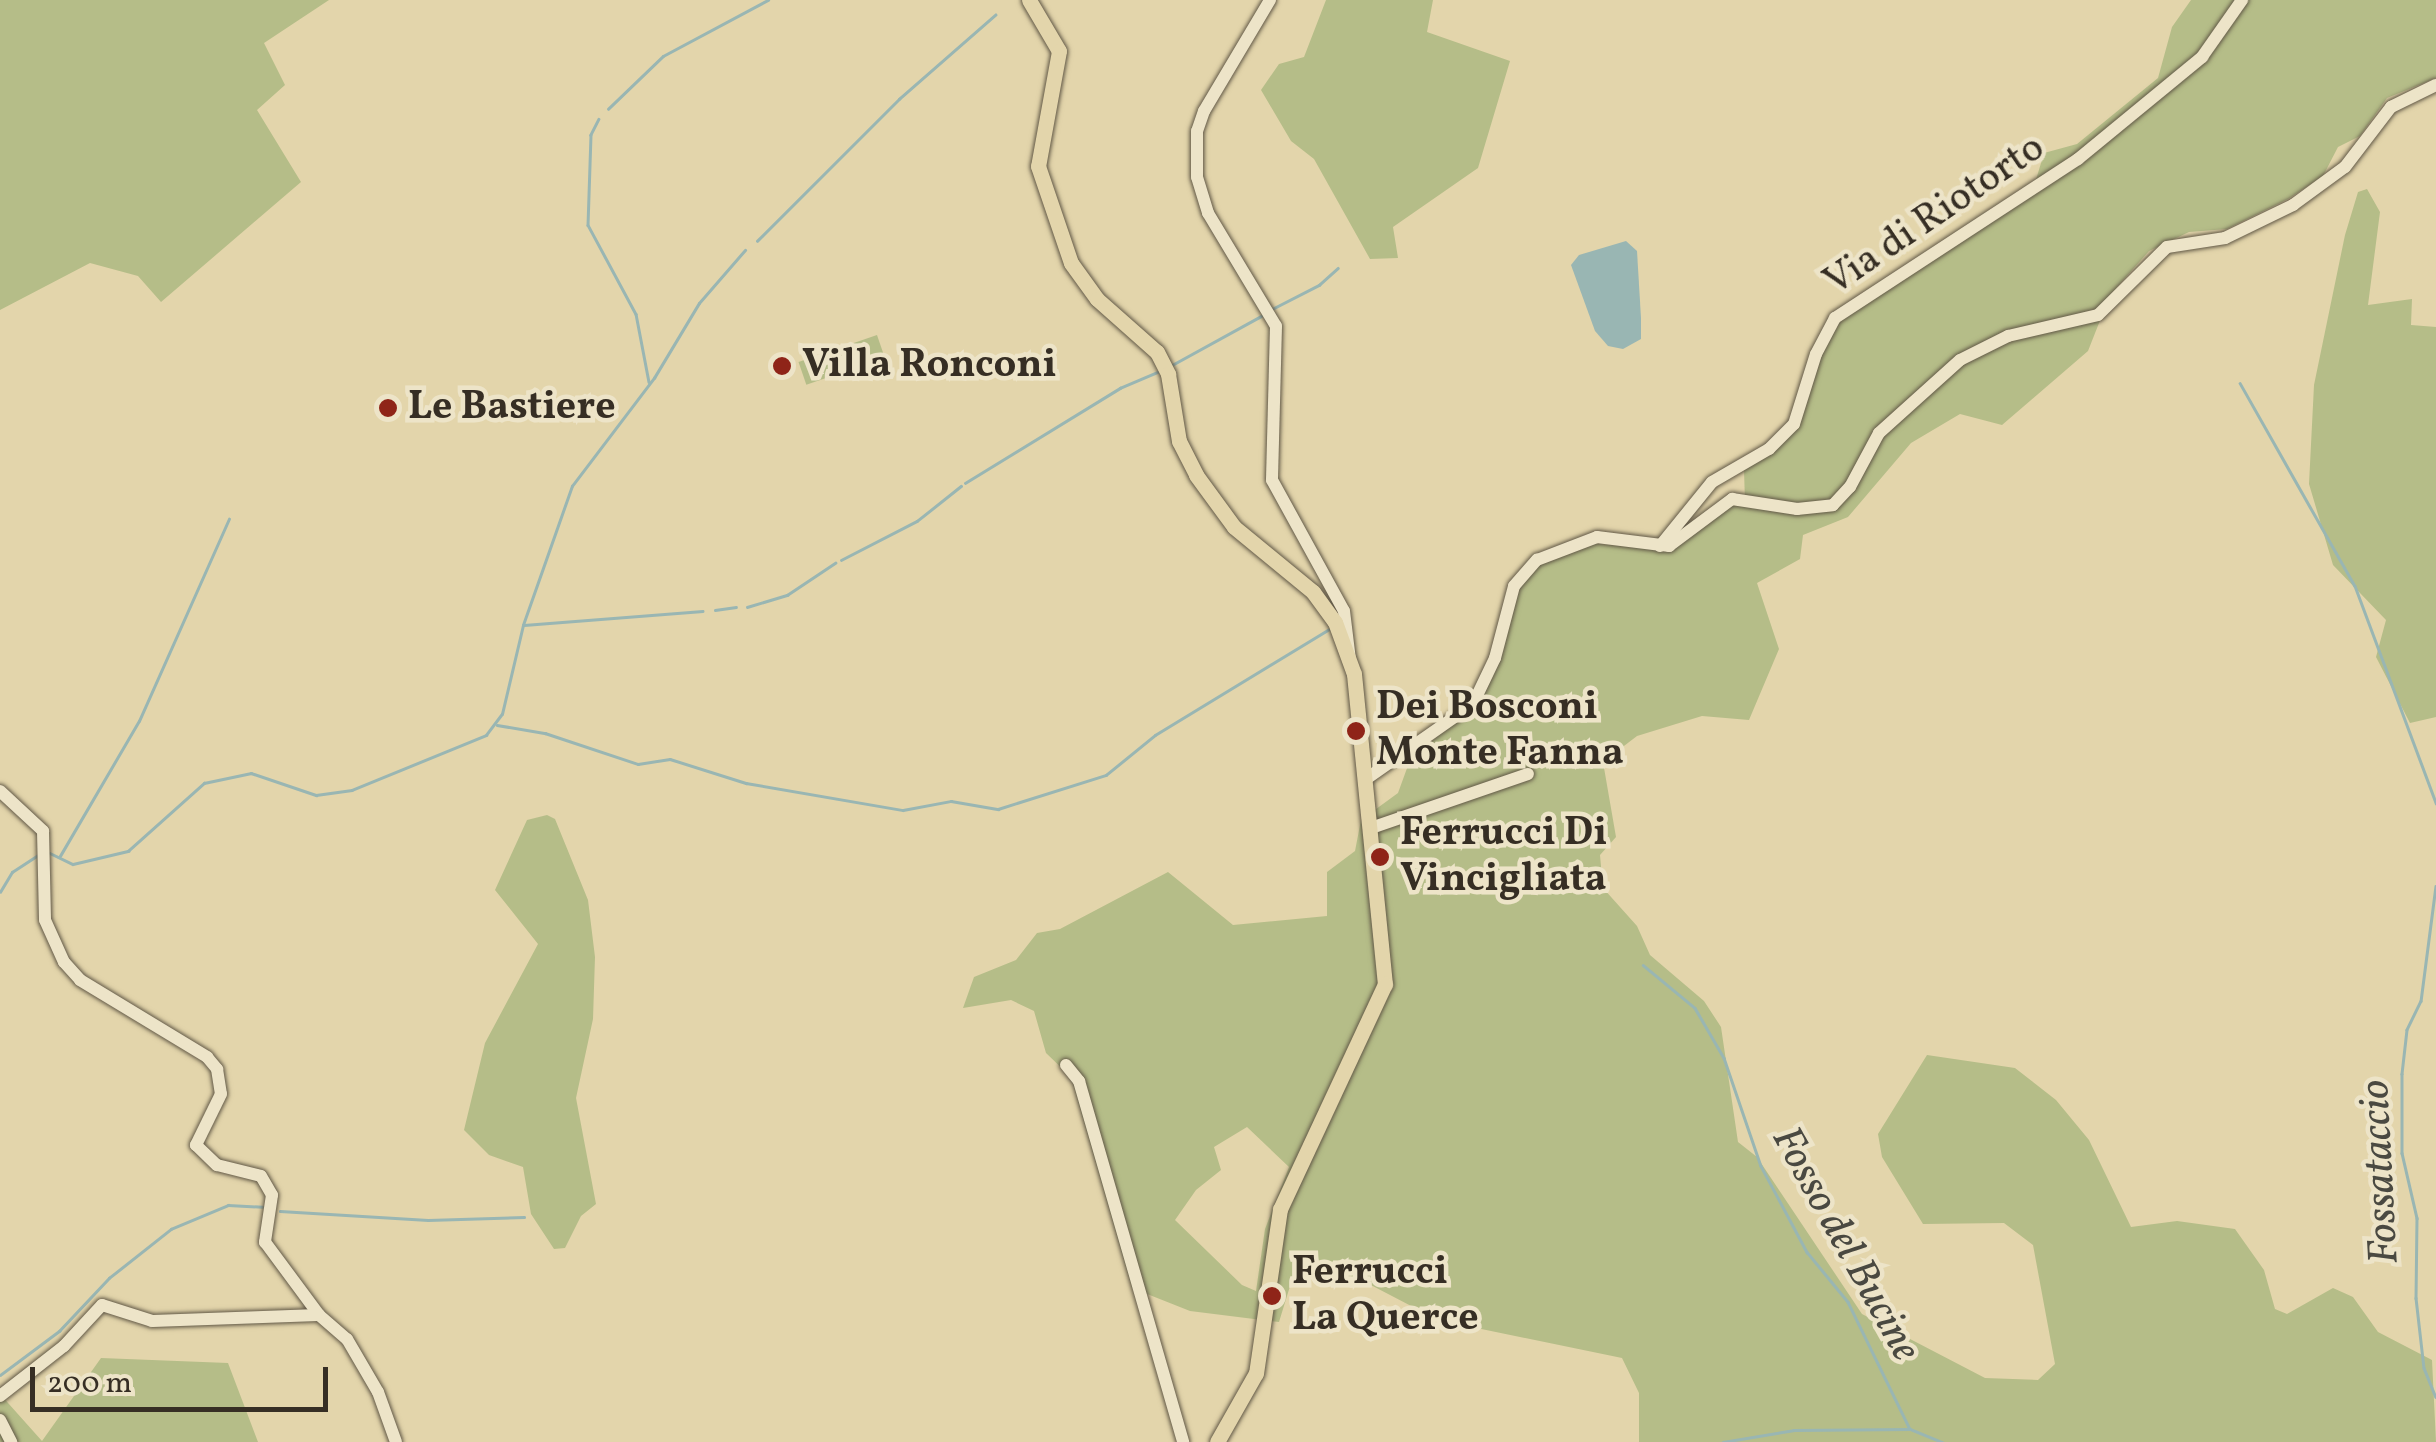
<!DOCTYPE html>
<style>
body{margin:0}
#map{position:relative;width:2436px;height:1442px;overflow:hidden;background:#e3d5ab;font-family:Vollkorn,serif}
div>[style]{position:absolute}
.green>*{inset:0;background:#b5bd88;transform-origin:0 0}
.water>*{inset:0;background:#99b6b3}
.stream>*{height:2.5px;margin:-1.25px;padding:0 1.25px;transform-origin:1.25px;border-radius:1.25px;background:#99b6b3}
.roads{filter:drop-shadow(0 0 2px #615846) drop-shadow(0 0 2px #615846)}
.minor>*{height:12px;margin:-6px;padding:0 6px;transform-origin:6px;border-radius:6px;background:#ede4c8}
.major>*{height:15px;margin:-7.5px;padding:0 7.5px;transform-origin:7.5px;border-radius:7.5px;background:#e3d5ab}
.dots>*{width:28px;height:28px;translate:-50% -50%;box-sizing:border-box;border:5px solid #ede4c8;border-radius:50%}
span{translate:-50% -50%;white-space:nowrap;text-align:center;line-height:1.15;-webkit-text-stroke:9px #ede4c8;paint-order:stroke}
.street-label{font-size:40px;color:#362e24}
.poi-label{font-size:40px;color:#362e24;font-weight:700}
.left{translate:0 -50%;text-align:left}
.water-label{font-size:42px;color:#4a4941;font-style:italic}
.scale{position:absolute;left:30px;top:1367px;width:298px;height:45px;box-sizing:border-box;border:5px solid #362e24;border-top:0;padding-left:12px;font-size:30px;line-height:35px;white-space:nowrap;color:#362e24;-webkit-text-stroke:8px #ede4c8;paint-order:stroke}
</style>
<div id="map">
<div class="green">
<div style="clip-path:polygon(0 0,329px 0,264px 43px,285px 85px,257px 110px,301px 182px,161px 302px,138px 276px,90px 263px,0 310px)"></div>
<div style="clip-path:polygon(1326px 0,1433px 0,1427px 32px,1510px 61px,1478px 168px,1393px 227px,1398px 258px,1370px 259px,1314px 159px,1291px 141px,1261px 90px,1279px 64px,1304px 57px)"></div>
<div style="clip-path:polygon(evenodd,2191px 0,2436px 0,2436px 78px,2387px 98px,2360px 136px,2338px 147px,2323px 176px,2288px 199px,2227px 229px,2189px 232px,2149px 251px,2110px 295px,2088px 351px,2002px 425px,1960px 414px,1911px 443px,1848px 517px,1803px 535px,1800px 559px,1757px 583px,1779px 649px,1749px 720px,1702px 716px,1637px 736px,1603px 762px,1616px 837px,1600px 855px,1603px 888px,1637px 926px,1650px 955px,1704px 1001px,1721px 1027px,1738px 1142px,1757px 1157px,1862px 1314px,1985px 1378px,2038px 1380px,2055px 1364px,2033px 1245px,2004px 1223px,1923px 1224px,1882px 1157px,1878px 1134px,1927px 1055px,2015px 1068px,2056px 1100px,2089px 1140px,2131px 1227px,2177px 1221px,2235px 1229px,2264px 1270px,2275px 1309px,2287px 1314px,2333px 1288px,2353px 1297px,2378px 1332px,2432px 1360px,2436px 1442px,1639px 1442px,1639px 1393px,1622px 1358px,1438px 1320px,1367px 1283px,1295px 1270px,1279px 1322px,1190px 1311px,1132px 1288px,1071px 1077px,1046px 1053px,1034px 1011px,1011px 1000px,963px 1008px,974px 977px,1016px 960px,1037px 933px,1060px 929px,1168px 872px,1233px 925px,1327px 916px,1327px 872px,1355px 851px,1361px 820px,1398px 793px,1410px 760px,1473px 706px,1518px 587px,1541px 561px,1588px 543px,1671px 550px,1726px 506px,1745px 502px,1744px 470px,1798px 428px,1822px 350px,1842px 318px,2032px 193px,2044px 153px,2077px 144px,2158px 78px,2172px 27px,2191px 0,1247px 1127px,1289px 1167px,1265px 1229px,1256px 1291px,1242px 1285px,1175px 1220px,1196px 1190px,1221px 1170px,1214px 1147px,1247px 1127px)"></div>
<div style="clip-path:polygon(2367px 189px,2380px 212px,2368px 305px,2412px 299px,2411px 325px,2436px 327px,2436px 717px,2410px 723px,2376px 657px,2386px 620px,2333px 565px,2309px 484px,2314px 385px,2345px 235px,2358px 192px)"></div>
<div style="left:877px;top:335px;width:24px;height:83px;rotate:71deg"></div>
<div style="clip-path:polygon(547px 815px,555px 819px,588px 900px,595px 957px,593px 1019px,576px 1098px,596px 1204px,581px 1216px,565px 1248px,554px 1249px,531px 1214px,523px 1167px,489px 1155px,464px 1130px,485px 1043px,538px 944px,495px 890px,527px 820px)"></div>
<div style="clip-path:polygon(101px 1358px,228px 1363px,258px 1442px,0 1442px,0 1394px,42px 1441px)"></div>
</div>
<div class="water">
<div style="clip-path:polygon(1626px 241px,1637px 251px,1641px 318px,1641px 339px,1623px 349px,1608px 346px,1595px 331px,1571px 265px,1579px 255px)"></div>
</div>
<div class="stream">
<div style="left:608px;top:109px;width:76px;rotate:-43.9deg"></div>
<div style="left:663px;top:56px;width:119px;rotate:-28.1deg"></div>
<div style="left:599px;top:119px;width:18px;rotate:117deg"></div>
<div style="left:591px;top:135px;width:90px;rotate:91.9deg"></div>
<div style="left:588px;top:225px;width:101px;rotate:61.7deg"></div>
<div style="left:636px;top:314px;width:69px;rotate:79.2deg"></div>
<div style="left:757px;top:241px;width:201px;rotate:-45deg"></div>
<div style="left:899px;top:99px;width:128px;rotate:-41.2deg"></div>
<div style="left:1272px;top:309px;width:53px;rotate:-27.1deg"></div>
<div style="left:1319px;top:285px;width:25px;rotate:-42deg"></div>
<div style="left:1172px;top:365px;width:102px;rotate:-28.8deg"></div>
<div style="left:2240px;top:383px;width:233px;rotate:60.5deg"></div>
<div style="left:2355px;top:586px;width:232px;rotate:69.5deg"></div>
<div style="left:965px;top:483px;width:182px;rotate:-31.5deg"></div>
<div style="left:1120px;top:388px;width:43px;rotate:-23deg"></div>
<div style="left:841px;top:560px;width:85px;rotate:-27.2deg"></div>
<div style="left:917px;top:521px;width:56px;rotate:-38.5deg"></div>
<div style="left:747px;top:607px;width:42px;rotate:-16.7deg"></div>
<div style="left:787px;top:595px;width:58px;rotate:-33.7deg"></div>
<div style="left:715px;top:610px;width:21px;rotate:-8deg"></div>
<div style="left:524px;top:625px;width:179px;rotate:-4.5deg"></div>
<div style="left:497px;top:725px;width:49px;rotate:9.5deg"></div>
<div style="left:545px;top:733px;width:98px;rotate:18.4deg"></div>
<div style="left:638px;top:764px;width:32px;rotate:-9deg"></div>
<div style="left:670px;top:759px;width:80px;rotate:17.5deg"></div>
<div style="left:746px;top:783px;width:159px;rotate:9.8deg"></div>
<div style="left:903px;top:810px;width:49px;rotate:-10.6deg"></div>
<div style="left:951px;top:801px;width:48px;rotate:9.7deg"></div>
<div style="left:998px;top:809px;width:113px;rotate:-17.5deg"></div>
<div style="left:1106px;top:775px;width:63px;rotate:-39.2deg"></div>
<div style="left:1155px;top:735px;width:204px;rotate:-31.3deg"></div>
<div style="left:50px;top:853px;width:25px;rotate:26deg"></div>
<div style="left:73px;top:864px;width:57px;rotate:-13.3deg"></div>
<div style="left:128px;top:851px;width:102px;rotate:-41.8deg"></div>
<div style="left:204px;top:783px;width:48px;rotate:-12deg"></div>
<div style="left:251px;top:773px;width:69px;rotate:18.7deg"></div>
<div style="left:316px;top:795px;width:36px;rotate:-8deg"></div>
<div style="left:352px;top:790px;width:145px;rotate:-22.3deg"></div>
<div style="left:486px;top:735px;width:26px;rotate:-53deg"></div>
<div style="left:502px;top:714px;width:91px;rotate:-76.7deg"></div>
<div style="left:523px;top:625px;width:147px;rotate:-70.6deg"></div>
<div style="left:572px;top:486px;width:136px;rotate:-52.8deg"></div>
<div style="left:654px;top:378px;width:87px;rotate:-59deg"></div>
<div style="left:699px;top:303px;width:70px;rotate:-49deg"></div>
<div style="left:60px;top:856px;width:156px;rotate:-59.7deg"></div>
<div style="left:139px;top:721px;width:221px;rotate:-66deg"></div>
<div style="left:2436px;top:886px;width:116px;rotate:97.4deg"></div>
<div style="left:2421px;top:1001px;width:32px;rotate:116deg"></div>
<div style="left:2407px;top:1030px;width:44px;rotate:96.5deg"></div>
<div style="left:2402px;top:1074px;width:79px;rotate:90deg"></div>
<div style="left:2402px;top:1153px;width:67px;rotate:77deg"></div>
<div style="left:2417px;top:1218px;width:80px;rotate:90.7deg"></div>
<div style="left:2416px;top:1298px;width:70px;rotate:83.5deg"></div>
<div style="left:2424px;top:1368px;width:31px;rotate:68deg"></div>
<div style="left:0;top:892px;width:23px;rotate:-59deg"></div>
<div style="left:12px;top:872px;width:31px;rotate:-33deg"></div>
<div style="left:1643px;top:965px;width:67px;rotate:39.6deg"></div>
<div style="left:1695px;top:1008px;width:58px;rotate:59.9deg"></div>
<div style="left:1724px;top:1058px;width:114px;rotate:71.1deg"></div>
<div style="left:1761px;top:1166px;width:98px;rotate:61.9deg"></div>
<div style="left:1807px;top:1252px;width:65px;rotate:50.6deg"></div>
<div style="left:1848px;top:1302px;width:141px;rotate:64deg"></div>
<div style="left:1910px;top:1429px;width:35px;rotate:22deg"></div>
<div style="left:280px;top:1211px;width:148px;rotate:3.5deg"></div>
<div style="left:428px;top:1220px;width:96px;rotate:-1.8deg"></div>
<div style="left:0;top:1375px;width:74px;rotate:-36.7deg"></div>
<div style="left:59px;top:1331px;width:73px;rotate:-46.7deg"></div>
<div style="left:109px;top:1278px;width:79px;rotate:-38.3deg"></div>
<div style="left:171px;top:1229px;width:62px;rotate:-22.8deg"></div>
<div style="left:228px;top:1205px;width:34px;rotate:3deg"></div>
<div style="left:1723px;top:1442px;width:72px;rotate:-9.6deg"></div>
<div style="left:1794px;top:1430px;width:116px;rotate:-0.5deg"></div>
</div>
<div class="roads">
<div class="minor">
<div style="left:1270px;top:0;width:129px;rotate:120.7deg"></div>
<div style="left:1204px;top:111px;width:21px;rotate:109deg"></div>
<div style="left:1197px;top:131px;width:46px;rotate:90deg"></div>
<div style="left:1197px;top:177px;width:38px;rotate:73deg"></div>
<div style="left:1208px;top:213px;width:132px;rotate:59deg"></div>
<div style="left:1276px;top:326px;width:154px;rotate:91.5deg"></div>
<div style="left:1272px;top:480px;width:149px;rotate:61.2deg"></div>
<div style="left:1344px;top:611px;width:49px;rotate:83deg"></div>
<div style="left:1660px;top:546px;width:82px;rotate:-50.9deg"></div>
<div style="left:1712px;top:482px;width:66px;rotate:-30.1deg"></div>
<div style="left:1769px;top:449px;width:35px;rotate:-45deg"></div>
<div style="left:1794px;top:424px;width:73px;rotate:-72.6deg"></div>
<div style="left:1816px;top:354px;width:41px;rotate:-62.2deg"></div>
<div style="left:1835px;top:318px;width:290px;rotate:-33.2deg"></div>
<div style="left:2078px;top:159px;width:161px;rotate:-39.4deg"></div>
<div style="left:2202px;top:57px;width:70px;rotate:-54.9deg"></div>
<div style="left:1366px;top:779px;width:131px;rotate:-35deg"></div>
<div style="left:1473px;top:704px;width:51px;rotate:-64.4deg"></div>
<div style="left:1495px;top:658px;width:74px;rotate:-75.2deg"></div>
<div style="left:1514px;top:586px;width:35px;rotate:-49deg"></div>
<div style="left:1537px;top:560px;width:64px;rotate:-21deg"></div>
<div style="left:1597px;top:537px;width:73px;rotate:7.1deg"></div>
<div style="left:1669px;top:546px;width:79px;rotate:-36.7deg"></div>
<div style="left:1732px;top:499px;width:66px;rotate:8.7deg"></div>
<div style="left:1797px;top:509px;width:36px;rotate:-6deg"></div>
<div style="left:1833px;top:505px;width:25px;rotate:-47deg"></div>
<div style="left:1850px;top:487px;width:61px;rotate:-61.8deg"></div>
<div style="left:1879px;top:433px;width:109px;rotate:-42deg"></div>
<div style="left:1960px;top:360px;width:54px;rotate:-26.6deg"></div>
<div style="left:2008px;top:336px;width:92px;rotate:-13.1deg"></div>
<div style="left:2098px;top:315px;width:97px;rotate:-44.6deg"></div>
<div style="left:2167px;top:247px;width:59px;rotate:-8.8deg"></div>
<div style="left:2225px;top:238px;width:76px;rotate:-25.9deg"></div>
<div style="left:2293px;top:205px;width:64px;rotate:-36.2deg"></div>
<div style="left:2345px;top:167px;width:76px;rotate:-52.5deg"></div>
<div style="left:2391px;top:107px;width:50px;rotate:-26.1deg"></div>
<div style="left:0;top:791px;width:59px;rotate:42.9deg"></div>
<div style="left:43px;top:831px;width:89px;rotate:88.7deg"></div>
<div style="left:45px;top:920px;width:46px;rotate:65.7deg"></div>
<div style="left:64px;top:962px;width:24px;rotate:48deg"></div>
<div style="left:80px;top:980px;width:149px;rotate:31.2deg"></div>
<div style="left:207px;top:1057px;width:16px;rotate:50deg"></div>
<div style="left:217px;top:1069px;width:25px;rotate:81deg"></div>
<div style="left:221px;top:1094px;width:57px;rotate:116.1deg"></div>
<div style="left:196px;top:1145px;width:29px;rotate:44deg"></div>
<div style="left:217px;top:1165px;width:45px;rotate:14deg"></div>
<div style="left:261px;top:1176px;width:22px;rotate:60deg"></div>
<div style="left:272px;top:1195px;width:48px;rotate:98.5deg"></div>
<div style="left:265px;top:1242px;width:91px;rotate:53.5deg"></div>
<div style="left:319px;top:1315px;width:37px;rotate:41deg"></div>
<div style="left:347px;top:1339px;width:61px;rotate:59.7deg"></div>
<div style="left:378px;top:1392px;width:53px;rotate:70.2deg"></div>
<div style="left:1371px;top:828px;width:166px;rotate:-19deg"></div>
<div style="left:1066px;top:1065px;width:21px;rotate:51deg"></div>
<div style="left:1079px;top:1081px;width:376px;rotate:73.9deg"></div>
<div style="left:0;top:1396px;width:81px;rotate:-38deg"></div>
<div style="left:64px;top:1346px;width:56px;rotate:-47.2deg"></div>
<div style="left:102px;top:1305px;width:52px;rotate:17.7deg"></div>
<div style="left:152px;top:1321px;width:167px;rotate:-2.1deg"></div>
<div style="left:0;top:1420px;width:25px;rotate:63deg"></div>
</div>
<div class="major">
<div style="left:1029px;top:0;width:59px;rotate:59.5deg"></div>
<div style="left:1059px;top:51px;width:117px;rotate:100.3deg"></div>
<div style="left:1038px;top:166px;width:102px;rotate:71.2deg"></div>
<div style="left:1071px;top:263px;width:44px;rotate:54.2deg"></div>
<div style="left:1097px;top:299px;width:80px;rotate:41.5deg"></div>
<div style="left:1157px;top:352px;width:25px;rotate:63deg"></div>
<div style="left:1168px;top:374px;width:68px;rotate:80.7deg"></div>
<div style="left:1179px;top:441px;width:38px;rotate:63deg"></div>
<div style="left:1196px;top:475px;width:64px;rotate:53.8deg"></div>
<div style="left:1234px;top:527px;width:102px;rotate:39.4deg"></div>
<div style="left:1313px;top:592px;width:37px;rotate:54deg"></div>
<div style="left:1335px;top:622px;width:55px;rotate:69.9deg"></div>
<div style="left:1354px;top:674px;width:312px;rotate:84.3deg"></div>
<div style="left:1385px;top:984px;width:248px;rotate:115deg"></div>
<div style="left:1280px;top:1209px;width:166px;rotate:98.3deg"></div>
<div style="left:1256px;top:1373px;width:79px;rotate:119.5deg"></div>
</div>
</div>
<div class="dots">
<div style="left:782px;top:366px;background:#8f2418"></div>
<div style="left:388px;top:408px;background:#8f2418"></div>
<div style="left:1356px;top:731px;background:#8f2418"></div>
<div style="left:1380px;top:857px;background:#8f2418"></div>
<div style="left:1272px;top:1296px;background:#8f2418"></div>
</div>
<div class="street-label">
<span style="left:1935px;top:216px;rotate:-34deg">Via di Riotorto</span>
</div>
<div class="poi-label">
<span class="left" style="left:802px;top:366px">Villa Ronconi</span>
<span class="left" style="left:408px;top:408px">Le Bastiere</span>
<span class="left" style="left:1376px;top:731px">Dei Bosconi<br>Monte Fanna</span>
<span class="left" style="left:1400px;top:857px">Ferrucci Di<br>Vincigliata</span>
<span class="left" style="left:1292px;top:1296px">Ferrucci<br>La Querce</span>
</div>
<div class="water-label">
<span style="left:2382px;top:1172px;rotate:-93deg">Fossataccio</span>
<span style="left:1844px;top:1245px;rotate:61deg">Fosso del Bucine</span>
</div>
<div class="scale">200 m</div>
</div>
